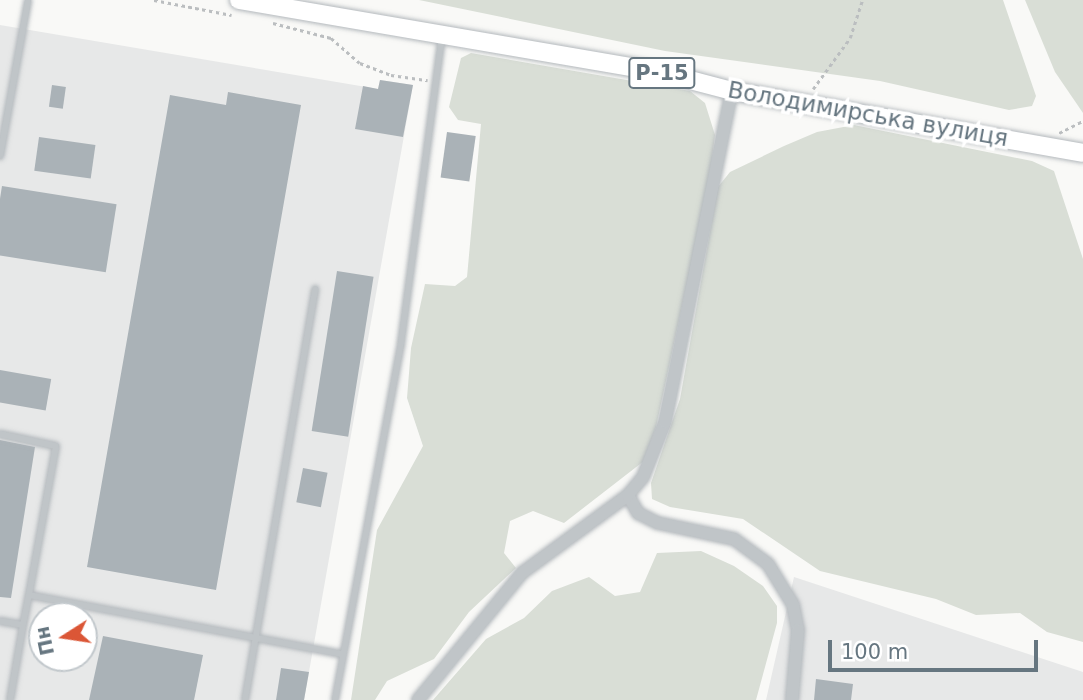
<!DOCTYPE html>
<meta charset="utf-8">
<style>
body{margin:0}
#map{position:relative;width:1083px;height:700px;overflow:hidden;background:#f9f9f7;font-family:"DejaVu Sans",sans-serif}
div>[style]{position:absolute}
.built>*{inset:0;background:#e7e8e8}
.green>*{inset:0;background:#d9ded6}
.building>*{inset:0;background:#aab2b7;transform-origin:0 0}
.path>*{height:2.5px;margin-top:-1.25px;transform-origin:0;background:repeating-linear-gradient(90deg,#bbbec0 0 3.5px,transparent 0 7px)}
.roads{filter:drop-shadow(0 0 2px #b4b9bd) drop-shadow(0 0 2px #b4b9bd)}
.lane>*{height:6px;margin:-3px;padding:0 3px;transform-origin:3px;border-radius:3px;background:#c0c5c8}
.street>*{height:12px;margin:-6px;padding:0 6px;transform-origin:6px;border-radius:6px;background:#c0c5c8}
.primary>*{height:18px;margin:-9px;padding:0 9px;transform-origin:9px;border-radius:9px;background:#fff}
span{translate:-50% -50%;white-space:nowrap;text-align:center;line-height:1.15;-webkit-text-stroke:7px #fff;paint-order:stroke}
.shield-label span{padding:2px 5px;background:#fff;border:2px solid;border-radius:5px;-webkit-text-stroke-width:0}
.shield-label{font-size:21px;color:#667680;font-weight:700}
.street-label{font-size:23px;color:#667680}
.north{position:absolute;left:28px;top:602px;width:70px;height:70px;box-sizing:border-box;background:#fff;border:2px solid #c2c8cc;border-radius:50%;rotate:258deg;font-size:19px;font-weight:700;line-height:28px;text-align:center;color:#667680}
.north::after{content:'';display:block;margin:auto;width:24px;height:32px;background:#db5636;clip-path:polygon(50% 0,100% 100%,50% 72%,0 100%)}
.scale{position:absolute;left:828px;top:640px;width:210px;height:32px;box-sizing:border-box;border:4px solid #667680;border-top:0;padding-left:9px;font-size:21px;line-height:24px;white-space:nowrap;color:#667680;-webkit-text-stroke:5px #fff;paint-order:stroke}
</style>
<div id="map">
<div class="built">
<div style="clip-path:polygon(evenodd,0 25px,378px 89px,380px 80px,413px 85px,304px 700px,0 700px,0 25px,42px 616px,84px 616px,84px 658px,42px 658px,42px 616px)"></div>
<div style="clip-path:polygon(794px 577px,1083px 672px,1083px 700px,766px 700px)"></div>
</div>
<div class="green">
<div style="clip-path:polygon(419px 0,1003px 0,1036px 96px,1032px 106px,1009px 110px,880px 81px,665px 51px)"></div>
<div style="clip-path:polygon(1025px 0,1083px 0,1083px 113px,1055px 72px)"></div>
<div style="clip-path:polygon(471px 53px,690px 91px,705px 103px,715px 135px,709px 181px,656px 427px,644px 461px,564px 523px,533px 511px,510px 521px,504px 553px,516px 568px,469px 612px,434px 659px,387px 681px,375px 700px,351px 700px,377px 530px,423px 446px,407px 398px,411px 348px,425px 284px,455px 286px,467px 277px,481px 124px,458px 120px,449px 107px,461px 58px)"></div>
<div style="clip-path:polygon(854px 125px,1032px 161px,1054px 171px,1083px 259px,1083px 642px,1047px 632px,1020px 613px,976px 615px,936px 599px,820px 571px,743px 519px,670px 507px,652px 499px,651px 483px,680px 399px,718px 187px,730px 172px,784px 146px,817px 132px)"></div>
<div style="clip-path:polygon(701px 551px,734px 566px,763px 586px,777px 606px,777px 623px,756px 700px,433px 700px,486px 639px,524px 618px,552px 591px,589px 577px,615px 596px,640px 592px,657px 553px)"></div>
</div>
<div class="building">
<div style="clip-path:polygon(380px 80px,413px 85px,403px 137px,355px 129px,363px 86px,378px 89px)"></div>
<div style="left:52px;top:85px;width:14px;height:22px;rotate:8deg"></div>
<div style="clip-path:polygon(228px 92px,301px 105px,216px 590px,87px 567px,170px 95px,226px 105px)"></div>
<div style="left:447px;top:132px;width:29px;height:46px;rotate:8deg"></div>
<div style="left:39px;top:137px;width:57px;height:34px;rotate:8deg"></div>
<div style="left:2px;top:186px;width:116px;height:69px;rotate:9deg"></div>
<div style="left:337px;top:271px;width:37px;height:162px;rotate:9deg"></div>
<div style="left:0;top:370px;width:52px;height:32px;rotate:10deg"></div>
<div style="clip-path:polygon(0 440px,35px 447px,11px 598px,0 597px)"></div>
<div style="left:303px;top:468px;width:25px;height:35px;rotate:11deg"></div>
<div style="clip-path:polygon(103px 636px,203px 655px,194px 700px,89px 700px)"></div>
<div style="clip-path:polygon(281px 668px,309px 672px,304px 700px,276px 700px)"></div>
<div style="clip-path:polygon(816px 679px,853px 684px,851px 700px,814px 700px)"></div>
</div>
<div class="path">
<div style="left:154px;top:0;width:79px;rotate:10.9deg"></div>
<div style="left:273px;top:23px;width:60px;rotate:14.5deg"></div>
<div style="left:331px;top:38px;width:38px;rotate:41deg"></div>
<div style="left:360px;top:63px;width:33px;rotate:21deg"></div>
<div style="left:391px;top:75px;width:37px;rotate:8deg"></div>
<div style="left:813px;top:89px;width:63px;rotate:-54deg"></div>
<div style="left:850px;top:38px;width:40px;rotate:-72deg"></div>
<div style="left:1059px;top:133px;width:27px;rotate:-27deg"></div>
</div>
<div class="roads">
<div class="lane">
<div style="left:0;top:156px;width:158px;rotate:-79.8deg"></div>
<div style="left:0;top:434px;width:57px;rotate:12.1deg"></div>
<div style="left:56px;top:446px;width:151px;rotate:100.3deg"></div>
<div style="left:29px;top:595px;width:319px;rotate:10.7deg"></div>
<div style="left:0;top:621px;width:23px;rotate:10deg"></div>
<div style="left:23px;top:625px;width:76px;rotate:99.8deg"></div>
<div style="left:23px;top:625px;width:31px;rotate:-79deg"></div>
<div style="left:245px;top:700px;width:417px;rotate:-80.3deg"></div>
<div style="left:335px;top:700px;width:363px;rotate:-79.5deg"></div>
<div style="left:401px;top:343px;width:310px;rotate:-82.4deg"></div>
</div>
<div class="street">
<div style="left:628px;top:495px;width:21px;rotate:61deg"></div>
<div style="left:638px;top:513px;width:22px;rotate:27deg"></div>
<div style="left:658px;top:523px;width:78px;rotate:11.9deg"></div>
<div style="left:734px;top:539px;width:42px;rotate:36.3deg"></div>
<div style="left:768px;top:564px;width:48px;rotate:58.6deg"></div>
<div style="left:793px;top:605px;width:25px;rotate:79deg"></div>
<div style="left:798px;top:630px;width:70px;rotate:94.9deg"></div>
<div style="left:418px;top:700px;width:164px;rotate:-50.7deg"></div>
<div style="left:522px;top:573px;width:132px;rotate:-36.3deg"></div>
<div style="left:628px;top:495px;width:23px;rotate:-50deg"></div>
<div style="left:643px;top:477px;width:59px;rotate:-68.2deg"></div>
<div style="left:665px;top:422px;width:338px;rotate:-78.6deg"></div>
</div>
<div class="primary">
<div style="left:239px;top:0;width:423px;rotate:9.7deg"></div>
<div style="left:656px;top:71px;width:79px;rotate:14.7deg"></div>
<div style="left:732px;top:91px;width:356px;rotate:10deg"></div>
</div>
</div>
<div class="shield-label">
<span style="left:662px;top:73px">Р-15</span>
</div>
<div class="street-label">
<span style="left:868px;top:114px;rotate:10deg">Володимирська вулиця</span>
</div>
<div class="north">Пн</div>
<div class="scale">100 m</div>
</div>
